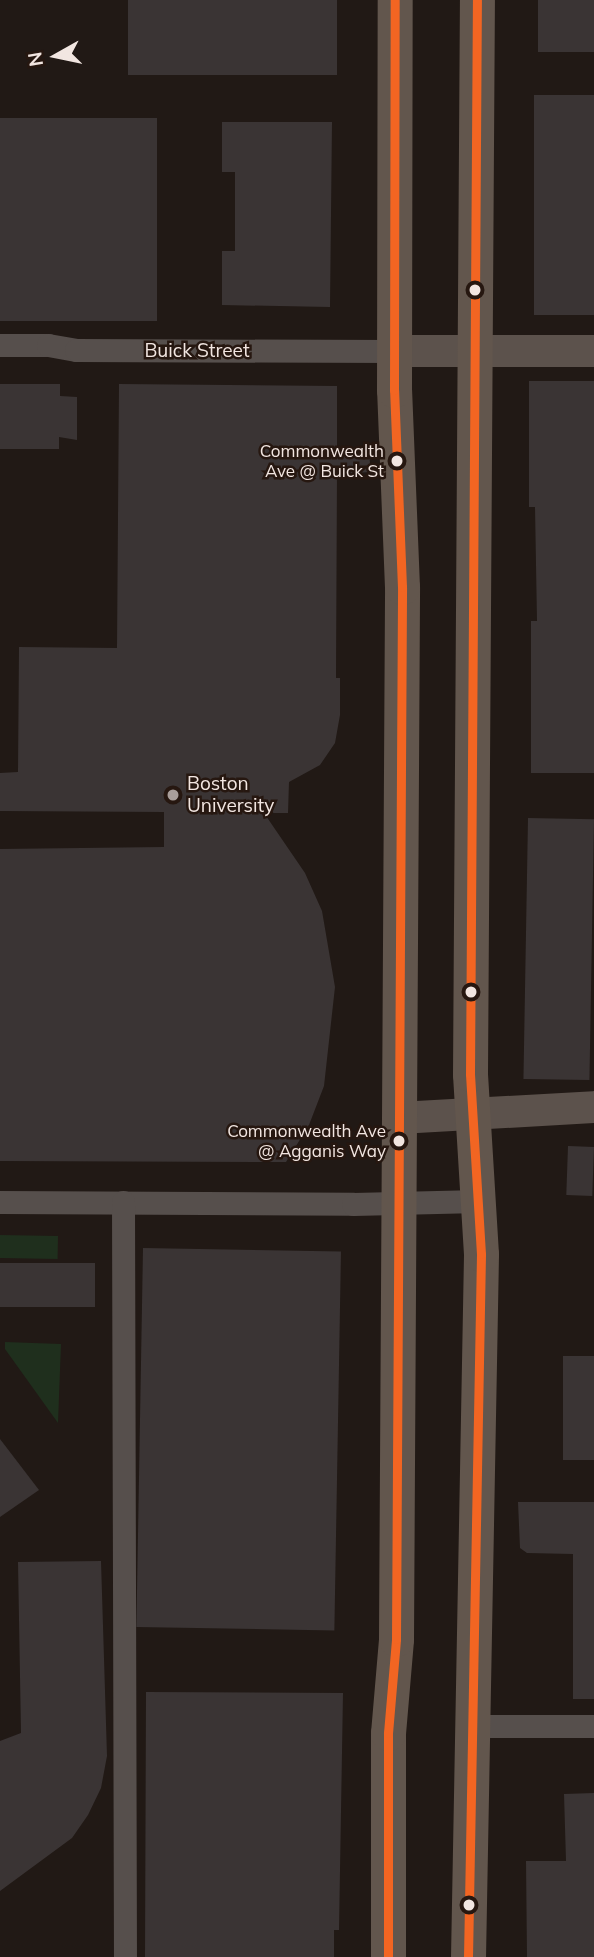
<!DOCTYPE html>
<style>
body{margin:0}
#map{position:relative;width:594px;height:1957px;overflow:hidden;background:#211915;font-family:Mulish,sans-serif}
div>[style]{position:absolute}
.green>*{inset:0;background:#1f2f1d;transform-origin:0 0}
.building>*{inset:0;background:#3a3434;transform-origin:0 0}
.street>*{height:23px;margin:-11.5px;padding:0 11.5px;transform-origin:11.5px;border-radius:11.5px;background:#564f4c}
.secondary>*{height:32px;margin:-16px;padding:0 16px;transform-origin:16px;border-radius:16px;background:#5c524c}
.primary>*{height:35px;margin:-17.5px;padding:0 17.5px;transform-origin:17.5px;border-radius:17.5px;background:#62564d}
.bus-1>*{height:9px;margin:-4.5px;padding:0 4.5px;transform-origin:4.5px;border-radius:4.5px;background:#f26522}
.dots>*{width:19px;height:19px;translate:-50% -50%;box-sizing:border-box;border:4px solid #261710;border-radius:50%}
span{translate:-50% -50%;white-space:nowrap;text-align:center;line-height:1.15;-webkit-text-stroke:5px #261710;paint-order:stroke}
.bus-label{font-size:17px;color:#f2e6e1}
.right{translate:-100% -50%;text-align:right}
.street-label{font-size:19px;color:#f2e6e1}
.poi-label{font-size:19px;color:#f2e6e1}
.left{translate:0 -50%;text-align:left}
.north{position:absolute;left:21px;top:21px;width:70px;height:70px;-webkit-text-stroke:5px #261710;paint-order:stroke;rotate:261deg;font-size:19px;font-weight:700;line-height:28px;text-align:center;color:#f2e6e1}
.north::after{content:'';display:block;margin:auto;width:24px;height:32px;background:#f2e6e1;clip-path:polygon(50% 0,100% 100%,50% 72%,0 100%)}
</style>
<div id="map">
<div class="green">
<div style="left:0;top:1235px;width:58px;height:23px;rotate:1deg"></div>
<div style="clip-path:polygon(5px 1342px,61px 1344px,58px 1423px,5px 1349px)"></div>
</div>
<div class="building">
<div style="left:128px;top:0;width:209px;height:75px"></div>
<div style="left:538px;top:0;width:56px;height:52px"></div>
<div style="left:534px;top:95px;width:60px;height:220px"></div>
<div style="left:0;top:118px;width:157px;height:203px"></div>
<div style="clip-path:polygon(222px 122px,332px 122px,330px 307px,222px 305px,222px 251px,235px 251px,235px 172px,222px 172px)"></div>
<div style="clip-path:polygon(529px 381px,594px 381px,594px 773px,531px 773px,531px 621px,537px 621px,535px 507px,529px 507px)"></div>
<div style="clip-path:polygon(0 384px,60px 384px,60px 396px,77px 397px,77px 440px,59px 437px,59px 449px,0 449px)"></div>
<div style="clip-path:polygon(119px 384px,337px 386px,337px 453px,369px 454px,371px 472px,337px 474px,336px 678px,340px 678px,340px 715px,335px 743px,320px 765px,289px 782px,288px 813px,264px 813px,305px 873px,322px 911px,335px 987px,324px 1086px,309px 1125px,286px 1162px,0 1161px,0 849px,164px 847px,164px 812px,0 811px,0 773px,18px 772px,19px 647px,117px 648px)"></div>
<div style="left:528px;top:818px;width:66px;height:261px;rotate:1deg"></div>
<div style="left:568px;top:1146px;width:26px;height:49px;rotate:2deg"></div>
<div style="left:143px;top:1248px;width:198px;height:379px;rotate:1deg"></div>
<div style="left:0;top:1263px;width:95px;height:44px"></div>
<div style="left:563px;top:1356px;width:31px;height:104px"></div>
<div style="clip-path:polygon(0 1439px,39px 1490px,0 1517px)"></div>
<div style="clip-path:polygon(518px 1502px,594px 1502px,594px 1699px,573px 1699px,573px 1554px,527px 1553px,520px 1548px)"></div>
<div style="clip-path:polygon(101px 1561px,107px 1756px,101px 1788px,88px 1815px,72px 1838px,0 1891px,0 1741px,21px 1733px,18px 1562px)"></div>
<div style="clip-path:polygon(146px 1692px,343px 1693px,339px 1930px,334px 1930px,334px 1957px,145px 1957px)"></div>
<div style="clip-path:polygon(594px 1793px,594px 1957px,527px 1957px,526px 1861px,566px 1861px,564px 1794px)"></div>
</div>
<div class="street">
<div style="left:0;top:345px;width:48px"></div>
<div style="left:48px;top:345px;width:28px;rotate:10deg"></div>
<div style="left:76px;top:350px;width:318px;rotate:0.2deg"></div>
<div style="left:0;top:1202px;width:353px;rotate:0.3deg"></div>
<div style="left:353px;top:1204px;width:126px;rotate:-1.4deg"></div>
<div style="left:123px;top:1202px;width:755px;rotate:89.85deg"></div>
<div style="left:470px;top:1726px;width:124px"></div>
</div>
<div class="secondary">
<div style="left:394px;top:351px;width:200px"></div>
<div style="left:399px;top:1118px;width:195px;rotate:-3.2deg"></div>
</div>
<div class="primary">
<div style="left:388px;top:1957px;width:224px;rotate:-90deg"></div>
<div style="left:388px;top:1733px;width:94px;rotate:-85.1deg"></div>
<div style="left:396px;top:1639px;width:1052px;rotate:-89.67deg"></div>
<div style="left:402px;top:587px;width:197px;rotate:-92.3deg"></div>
<div style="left:394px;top:390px;width:390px;rotate:-89.9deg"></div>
<div style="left:468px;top:1957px;width:703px;rotate:-88.94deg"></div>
<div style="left:481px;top:1254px;width:180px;rotate:-93.5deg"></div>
<div style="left:470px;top:1074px;width:1074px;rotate:-89.63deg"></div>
</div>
<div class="bus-1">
<div style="left:388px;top:1957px;width:224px;rotate:-90deg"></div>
<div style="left:388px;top:1733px;width:94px;rotate:-85.1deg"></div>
<div style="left:396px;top:1639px;width:1052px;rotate:-89.67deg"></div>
<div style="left:402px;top:587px;width:197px;rotate:-92.3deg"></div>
<div style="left:394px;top:390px;width:390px;rotate:-89.9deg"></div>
<div style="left:468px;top:1957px;width:703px;rotate:-88.94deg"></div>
<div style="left:481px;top:1254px;width:180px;rotate:-93.5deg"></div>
<div style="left:470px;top:1074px;width:1074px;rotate:-89.63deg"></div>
</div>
<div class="dots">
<div style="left:475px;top:290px;background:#f2e6e1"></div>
<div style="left:397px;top:461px;background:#f2e6e1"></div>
<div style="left:173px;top:795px;background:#a99e9a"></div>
<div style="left:471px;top:992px;background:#f2e6e1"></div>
<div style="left:399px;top:1141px;background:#f2e6e1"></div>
<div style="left:469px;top:1905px;background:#f2e6e1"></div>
</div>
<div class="bus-label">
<span class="right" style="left:384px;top:461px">Commonwealth<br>Ave @ Buick St</span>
<span class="right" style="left:386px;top:1141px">Commonwealth Ave<br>@ Agganis Way</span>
</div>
<div class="street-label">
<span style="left:197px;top:351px">Buick Street</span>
</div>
<div class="poi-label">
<span class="left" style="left:187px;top:795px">Boston<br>University</span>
</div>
<div class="north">N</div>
</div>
